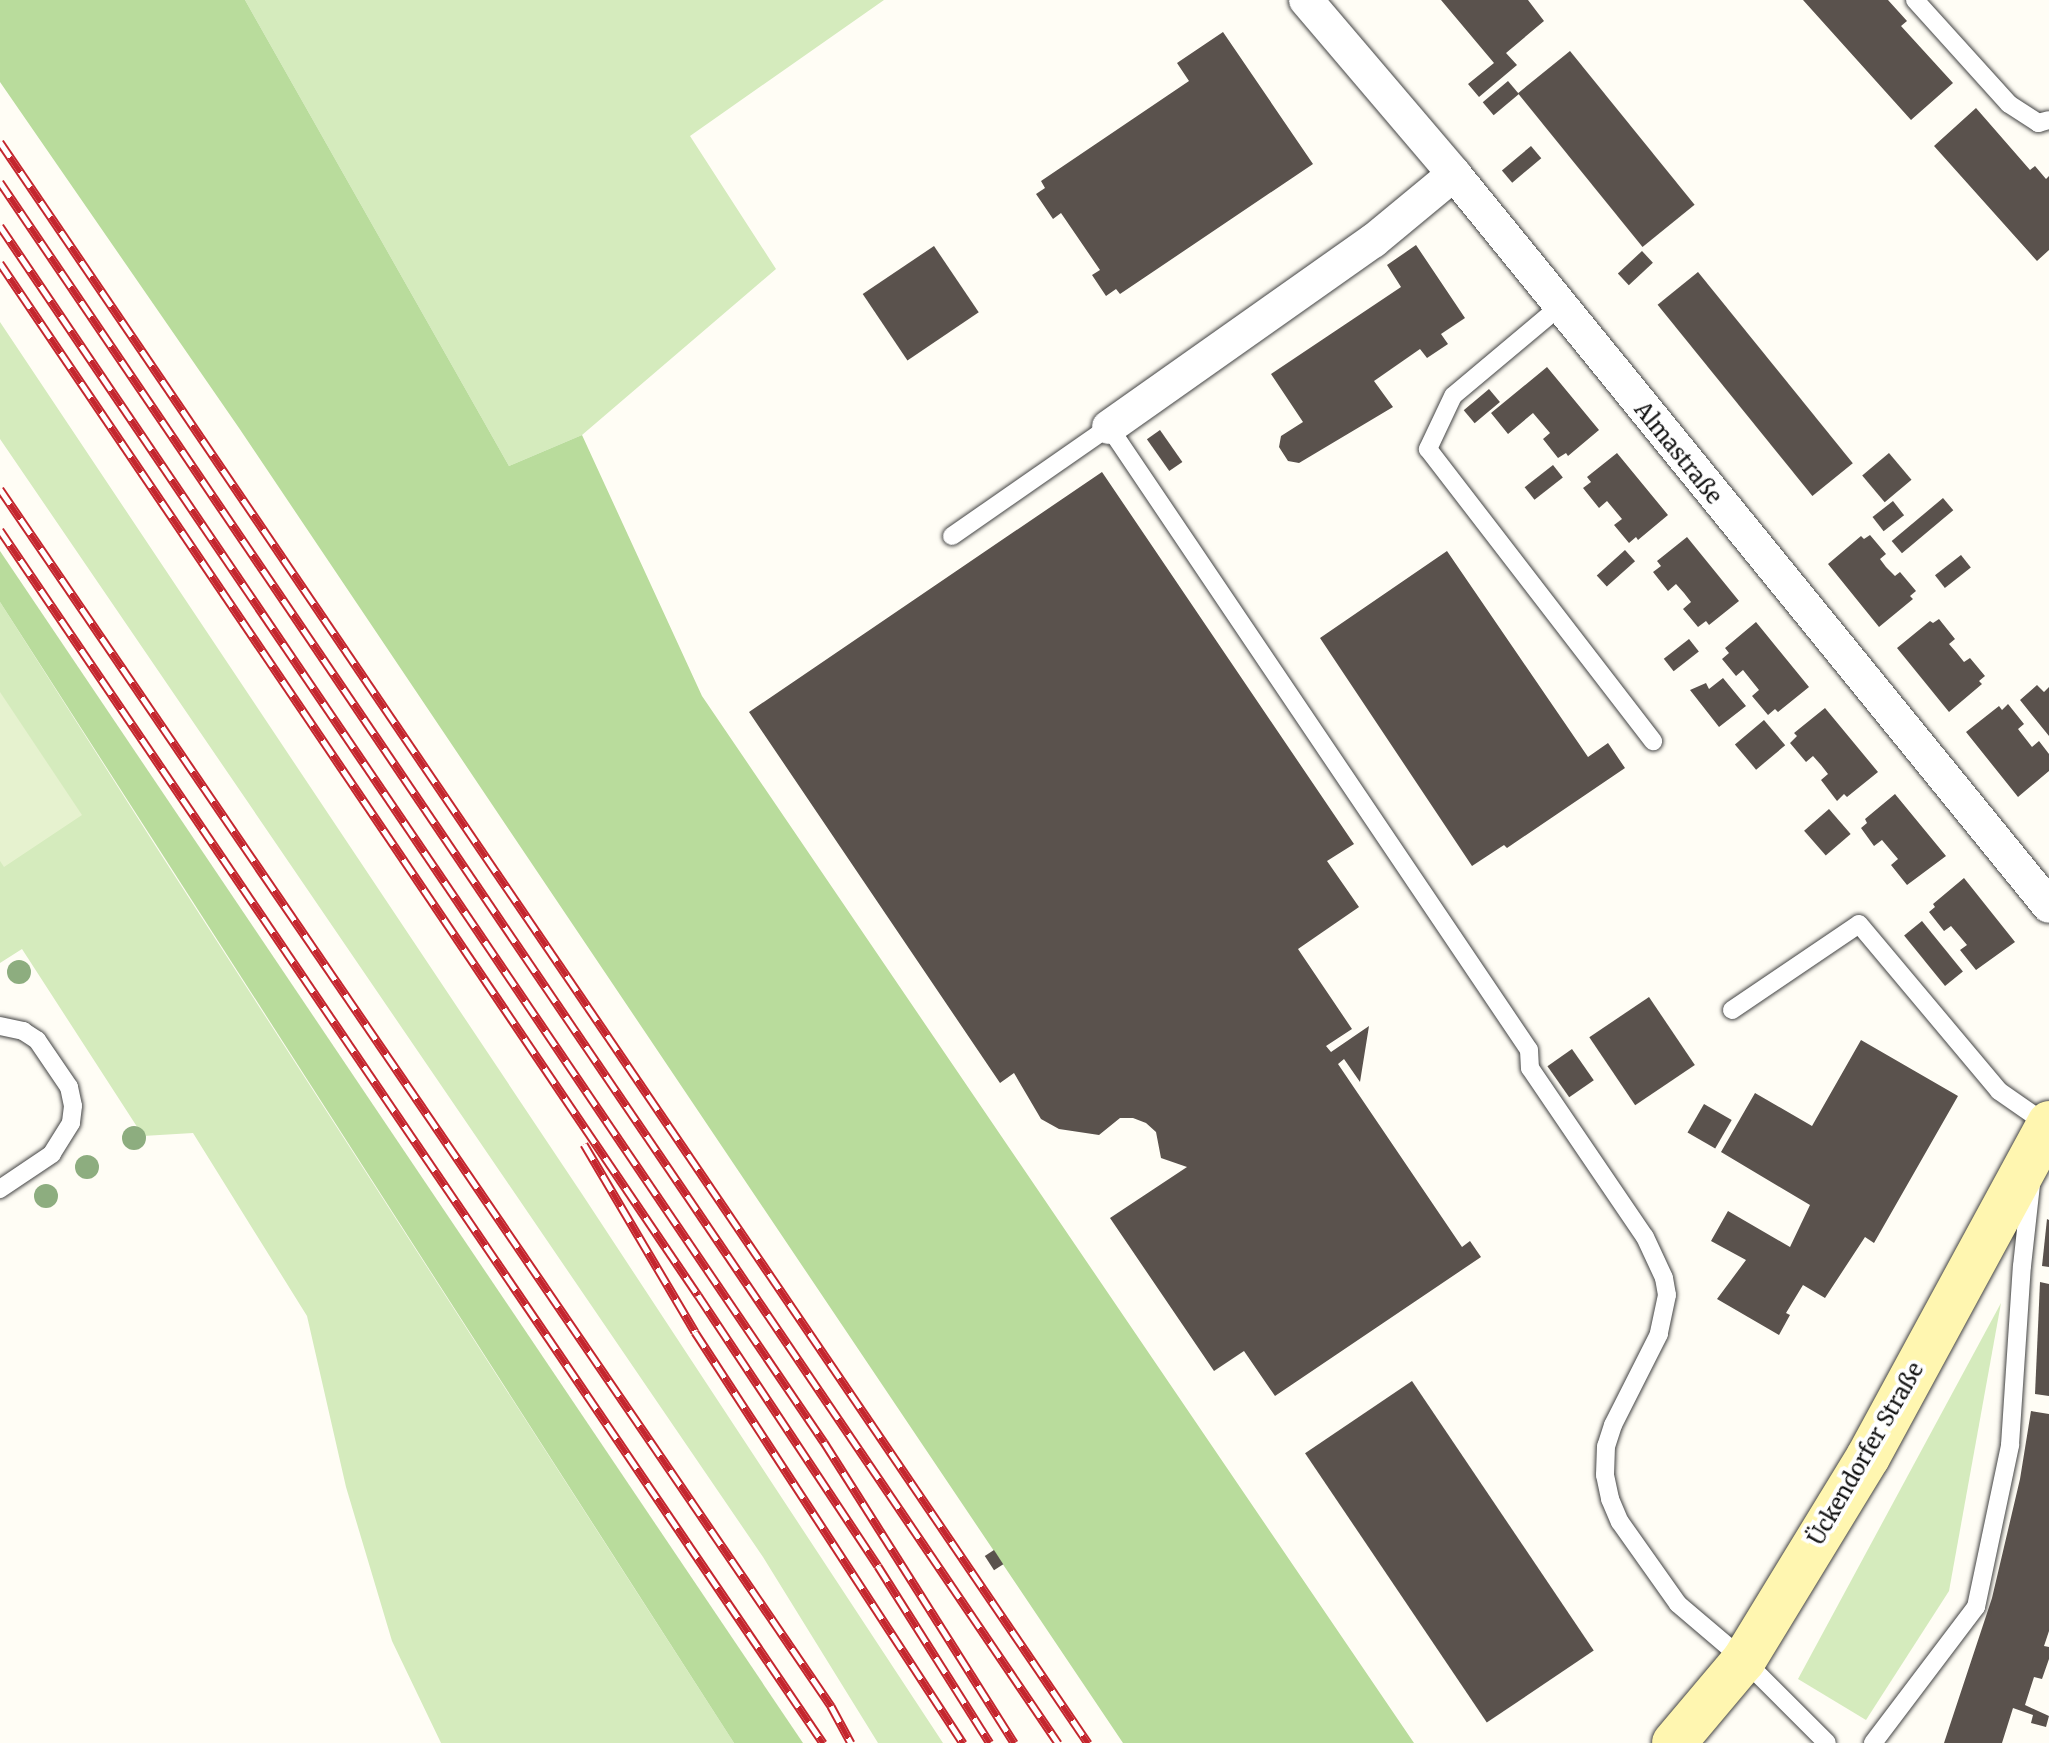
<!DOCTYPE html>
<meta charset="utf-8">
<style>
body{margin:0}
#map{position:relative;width:2049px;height:1743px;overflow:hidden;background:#fffdf5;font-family:Merriweather,serif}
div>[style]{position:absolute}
.green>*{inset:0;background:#d5ebbd}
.forest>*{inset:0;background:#b9dc9c}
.pitch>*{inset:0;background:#e6f2cf}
.building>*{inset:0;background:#5a524d;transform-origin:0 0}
.roads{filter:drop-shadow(0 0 2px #444) drop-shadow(0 0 2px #444)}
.lane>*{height:18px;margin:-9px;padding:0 9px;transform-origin:9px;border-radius:9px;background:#fff}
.street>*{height:34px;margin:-17px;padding:0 17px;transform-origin:17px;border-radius:17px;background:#fff}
.secondary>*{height:44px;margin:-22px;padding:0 22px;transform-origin:22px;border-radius:22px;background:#fff6b0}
.rail>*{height:9px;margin-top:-4.5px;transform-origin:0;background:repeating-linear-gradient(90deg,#fff 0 18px,#c4262e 0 36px);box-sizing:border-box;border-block:2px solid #c4262e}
.trees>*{width:24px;height:24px;margin:-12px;border-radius:50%;background:#8dad7f}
span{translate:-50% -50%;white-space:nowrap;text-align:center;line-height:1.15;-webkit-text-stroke:8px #fff;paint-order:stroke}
.street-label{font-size:22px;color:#111}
</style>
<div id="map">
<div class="green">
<div style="clip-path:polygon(245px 0,884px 0,690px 136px,776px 269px,582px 435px,509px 466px)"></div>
<div style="clip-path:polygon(0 322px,582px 1194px,943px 1743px,878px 1743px,763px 1557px,0 439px)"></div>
<div style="clip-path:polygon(0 602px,162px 856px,734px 1743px,441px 1743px,392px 1641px,346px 1487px,307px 1316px,193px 1133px,143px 1136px,22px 949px,0 963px)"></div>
<div style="clip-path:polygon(2001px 1303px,1949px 1591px,1866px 1720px,1798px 1679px)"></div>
</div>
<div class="forest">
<div style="clip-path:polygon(0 0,245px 0,509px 466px,582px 435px,702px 696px,1414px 1743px,1123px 1743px,239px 428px,0 82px)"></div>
<div style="clip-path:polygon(0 551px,803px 1743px,734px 1743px,0 602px)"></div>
</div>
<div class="pitch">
<div style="clip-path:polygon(0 692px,82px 815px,4px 867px,0 861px)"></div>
</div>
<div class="building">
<div style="clip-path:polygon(1441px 0,1528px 0,1544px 21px,1506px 53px,1517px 65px,1479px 97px,1468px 84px,1494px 63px)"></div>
<div style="clip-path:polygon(1803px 0,1888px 0,1907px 21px,1901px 26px,1953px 83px,1911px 120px)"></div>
<div style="clip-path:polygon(1223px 32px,1313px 164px,1120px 294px,1116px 289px,1106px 296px,1092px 275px,1100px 270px,1061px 213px,1053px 219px,1036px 194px,1045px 188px,1041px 181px,1189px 81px,1177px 63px)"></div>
<div style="left:1570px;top:51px;width:198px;height:67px;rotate:51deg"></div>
<div style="left:1508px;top:81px;width:17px;height:33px;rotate:50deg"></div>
<div style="clip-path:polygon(1976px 108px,2030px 170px,2035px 166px,2046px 179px,2049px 176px,2049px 250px,2037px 261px,1934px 146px)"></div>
<div style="left:1531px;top:146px;width:16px;height:38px;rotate:50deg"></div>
<div style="clip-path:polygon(1416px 245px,1465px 318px,1441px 334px,1448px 344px,1427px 358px,1420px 349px,1374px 381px,1393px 407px,1299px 463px,1288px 461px,1279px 447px,1281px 436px,1303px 422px,1271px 374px,1401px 287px,1387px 265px)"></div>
<div style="left:934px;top:246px;width:80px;height:86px;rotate:56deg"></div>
<div style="left:1642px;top:251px;width:16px;height:33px;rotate:47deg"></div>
<div style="left:1698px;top:272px;width:246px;height:52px;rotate:51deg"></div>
<div style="clip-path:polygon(1547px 367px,1599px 430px,1568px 456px,1566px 453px,1558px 458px,1543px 439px,1550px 433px,1533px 413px,1508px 434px,1491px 413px)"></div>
<div style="left:1489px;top:389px;width:17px;height:33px;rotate:50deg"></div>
<div style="left:1160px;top:430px;width:39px;height:16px;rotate:55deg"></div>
<div style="clip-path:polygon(1617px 453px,1668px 515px,1638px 540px,1636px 537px,1629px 543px,1614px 525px,1622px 519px,1607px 501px,1599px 508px,1583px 488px,1591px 482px,1587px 477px)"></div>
<div style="left:1889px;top:453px;width:35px;height:35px;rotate:50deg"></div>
<div style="left:1553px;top:465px;width:16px;height:36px;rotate:52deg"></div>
<div style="clip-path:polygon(1102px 472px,1354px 844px,1327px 861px,1359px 907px,1298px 949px,1352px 1029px,1326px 1046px,1331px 1052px,1369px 1026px,1360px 1082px,1344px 1059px,1338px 1064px,1462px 1247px,1470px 1241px,1481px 1257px,1275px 1396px,1244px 1351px,1214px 1371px,1110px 1218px,1187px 1167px,1161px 1158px,1156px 1132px,1146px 1123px,1133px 1118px,1120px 1118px,1099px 1135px,1059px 1129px,1041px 1119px,1014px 1073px,1000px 1083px,749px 712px)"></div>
<div style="left:1943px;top:498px;width:16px;height:67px;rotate:50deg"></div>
<div style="left:1893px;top:501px;width:18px;height:26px;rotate:52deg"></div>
<div style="clip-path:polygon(1870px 535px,1886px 554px,1880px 559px,1886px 567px,1895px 576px,1900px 572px,1916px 591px,1910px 596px,1913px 599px,1879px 627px,1828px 564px,1861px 536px,1864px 539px)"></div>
<div style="clip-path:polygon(1687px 537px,1739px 601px,1709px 625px,1706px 621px,1698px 627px,1683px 609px,1691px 602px,1684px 593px,1676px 584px,1668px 591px,1653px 572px,1661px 566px,1657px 561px)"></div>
<div style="left:1625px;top:550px;width:15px;height:38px;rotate:48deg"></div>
<div style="clip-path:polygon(1447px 551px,1588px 757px,1608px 743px,1625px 768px,1507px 848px,1504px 845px,1472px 866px,1320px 638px)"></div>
<div style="left:1961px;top:555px;width:16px;height:33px;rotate:52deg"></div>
<div style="clip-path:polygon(1939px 619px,1955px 639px,1949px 644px,1956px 652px,1964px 662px,1970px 658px,1985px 676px,1979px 681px,1982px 684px,1949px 712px,1897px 648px,1930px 621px,1933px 623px)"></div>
<div style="clip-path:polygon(1756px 622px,1809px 687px,1778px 712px,1775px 709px,1768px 715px,1752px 696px,1759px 690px,1743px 670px,1736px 676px,1722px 659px,1729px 653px,1725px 648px)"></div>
<div style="left:1689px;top:639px;width:16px;height:32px;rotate:52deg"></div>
<div style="clip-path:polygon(1723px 678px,1746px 706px,1719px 727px,1690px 690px,1706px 683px,1709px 689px)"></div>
<div style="clip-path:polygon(2037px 685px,2044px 692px,2049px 687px,2049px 736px,2020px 700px)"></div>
<div style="clip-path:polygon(2008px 704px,2024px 724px,2018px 729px,2032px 747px,2039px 741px,2049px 754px,2049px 771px,2018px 797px,1966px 732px,1999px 706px,2002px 710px)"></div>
<div style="clip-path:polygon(1825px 708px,1878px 772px,1847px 797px,1844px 794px,1837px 801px,1821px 780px,1828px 774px,1821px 765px,1813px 756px,1806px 762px,1790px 743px,1797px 736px,1794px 733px)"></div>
<div style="left:1764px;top:720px;width:33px;height:38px;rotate:50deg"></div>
<div style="clip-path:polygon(1895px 794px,1946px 856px,1907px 885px,1891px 865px,1898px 859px,1882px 840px,1874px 846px,1861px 828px,1867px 823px,1865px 819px)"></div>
<div style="left:1829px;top:809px;width:33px;height:33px;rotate:49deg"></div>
<div style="clip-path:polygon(1964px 878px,2015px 942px,1976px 970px,1960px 950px,1967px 945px,1951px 926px,1944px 931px,1929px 912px,1935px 907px,1933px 904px)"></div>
<div style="left:1922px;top:921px;width:65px;height:23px;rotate:51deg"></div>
<div style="left:1649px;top:997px;width:82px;height:72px;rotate:56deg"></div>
<div style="clip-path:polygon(1861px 1040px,1958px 1096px,1874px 1243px,1865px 1237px,1825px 1298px,1803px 1285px,1786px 1313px,1790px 1315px,1779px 1335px,1717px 1299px,1746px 1260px,1711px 1241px,1728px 1211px,1790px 1247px,1810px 1205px,1721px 1152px,1755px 1093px,1812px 1126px)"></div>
<div style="left:1572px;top:1049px;width:38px;height:30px;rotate:55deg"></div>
<div style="left:1704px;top:1104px;width:32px;height:33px;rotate:30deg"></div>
<div style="clip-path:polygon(2047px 1219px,2049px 1220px,2049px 1267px,2042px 1266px)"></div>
<div style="clip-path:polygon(2040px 1282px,2049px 1284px,2049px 1396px,2035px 1394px)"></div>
<div style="left:1412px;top:1381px;width:325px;height:129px;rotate:56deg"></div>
<div style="clip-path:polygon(2031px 1411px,2049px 1414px,2049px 1631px,2044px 1646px,2049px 1647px,2049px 1659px,2042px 1679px,2034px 1677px,2025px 1705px,2049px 1716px,2046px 1727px,2031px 1723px,2033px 1715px,2013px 1708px,2002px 1743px,1944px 1743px,1992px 1598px,2020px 1479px)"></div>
<div style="left:994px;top:1550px;width:17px;height:11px;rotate:57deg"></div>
</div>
<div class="roads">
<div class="lane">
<div style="left:1915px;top:0;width:140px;rotate:47.9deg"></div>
<div style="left:2009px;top:104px;width:35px;rotate:33deg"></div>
<div style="left:2038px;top:123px;width:11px;rotate:-15deg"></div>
<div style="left:1559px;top:307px;width:138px;rotate:140deg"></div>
<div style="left:1453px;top:396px;width:59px;rotate:115.3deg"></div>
<div style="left:1428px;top:449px;width:369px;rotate:52.4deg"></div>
<div style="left:952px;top:536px;width:191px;rotate:-34.8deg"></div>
<div style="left:1109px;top:427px;width:751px;rotate:56.01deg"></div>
<div style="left:1529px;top:1050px;width:18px;rotate:87deg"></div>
<div style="left:1530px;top:1068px;width:204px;rotate:55.8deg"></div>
<div style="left:1645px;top:1237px;width:45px;rotate:65.1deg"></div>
<div style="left:1664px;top:1278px;width:17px;rotate:80deg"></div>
<div style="left:1667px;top:1295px;width:40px;rotate:102deg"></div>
<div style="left:1659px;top:1334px;width:102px;rotate:116.8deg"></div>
<div style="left:1613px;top:1425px;width:22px;rotate:108deg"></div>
<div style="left:1606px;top:1446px;width:29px;rotate:92deg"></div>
<div style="left:1605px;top:1475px;width:25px;rotate:78deg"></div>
<div style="left:1610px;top:1499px;width:25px;rotate:67deg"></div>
<div style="left:1620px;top:1522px;width:100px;rotate:54.7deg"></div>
<div style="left:1678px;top:1604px;width:87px;rotate:40.3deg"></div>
<div style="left:1744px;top:1660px;width:117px;rotate:45deg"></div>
<div style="left:1732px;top:1010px;width:153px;rotate:-34.1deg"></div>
<div style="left:1859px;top:924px;width:218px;rotate:50deg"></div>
<div style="left:1999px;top:1091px;width:60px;rotate:34.8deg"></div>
<div style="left:0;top:1026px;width:24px;rotate:12deg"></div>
<div style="left:23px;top:1031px;width:17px;rotate:33deg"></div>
<div style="left:37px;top:1040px;width:57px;rotate:55.8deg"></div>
<div style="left:69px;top:1087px;width:19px;rotate:78deg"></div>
<div style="left:73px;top:1106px;width:17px;rotate:97deg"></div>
<div style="left:71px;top:1123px;width:36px;rotate:122deg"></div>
<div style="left:52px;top:1154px;width:63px;rotate:146.1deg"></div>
<div style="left:1873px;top:1743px;width:171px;rotate:-52.9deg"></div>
<div style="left:1976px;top:1607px;width:166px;rotate:-78.1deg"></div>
<div style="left:2010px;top:1445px;width:179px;rotate:-86.2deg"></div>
<div style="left:2022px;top:1266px;width:82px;rotate:-83.7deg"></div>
</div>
<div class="street">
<div style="left:1306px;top:0;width:228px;rotate:49.6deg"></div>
<div style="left:1454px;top:174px;width:943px;rotate:50.89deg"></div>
<div style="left:1109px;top:427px;width:323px;rotate:-35.2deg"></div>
<div style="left:1373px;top:241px;width:105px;rotate:-39.6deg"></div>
</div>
<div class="secondary">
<div style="left:1674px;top:1743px;width:109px;rotate:-49.9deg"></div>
<div style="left:1744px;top:1660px;width:238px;rotate:-58.6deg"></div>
<div style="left:1868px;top:1457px;width:380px;rotate:-61.5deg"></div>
</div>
</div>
<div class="rail">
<div style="left:0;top:142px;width:1936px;rotate:55.8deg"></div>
<div style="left:0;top:182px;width:1886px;rotate:55.87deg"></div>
<div style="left:0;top:226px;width:1469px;rotate:55.88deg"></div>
<div style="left:824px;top:1442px;width:356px;rotate:57.7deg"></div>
<div style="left:0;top:263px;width:1246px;rotate:55.93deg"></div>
<div style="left:698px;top:1295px;width:325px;rotate:56.4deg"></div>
<div style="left:878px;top:1566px;width:209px;rotate:57.7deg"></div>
<div style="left:0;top:489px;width:1474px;rotate:55.67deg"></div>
<div style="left:831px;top:1706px;width:42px;rotate:61.6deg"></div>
<div style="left:0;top:530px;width:1466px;rotate:55.84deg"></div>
<div style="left:584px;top:1144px;width:218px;rotate:59.4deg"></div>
<div style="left:695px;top:1332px;width:491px;rotate:56.9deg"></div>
</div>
<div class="trees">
<div style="left:19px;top:972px"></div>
<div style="left:134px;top:1138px"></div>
<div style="left:87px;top:1167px"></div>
<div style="left:46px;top:1196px"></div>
</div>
<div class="street-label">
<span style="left:1678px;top:453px;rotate:51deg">Almastraße</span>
<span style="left:1866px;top:1454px;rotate:-60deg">Ückendorfer Straße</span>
</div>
</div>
